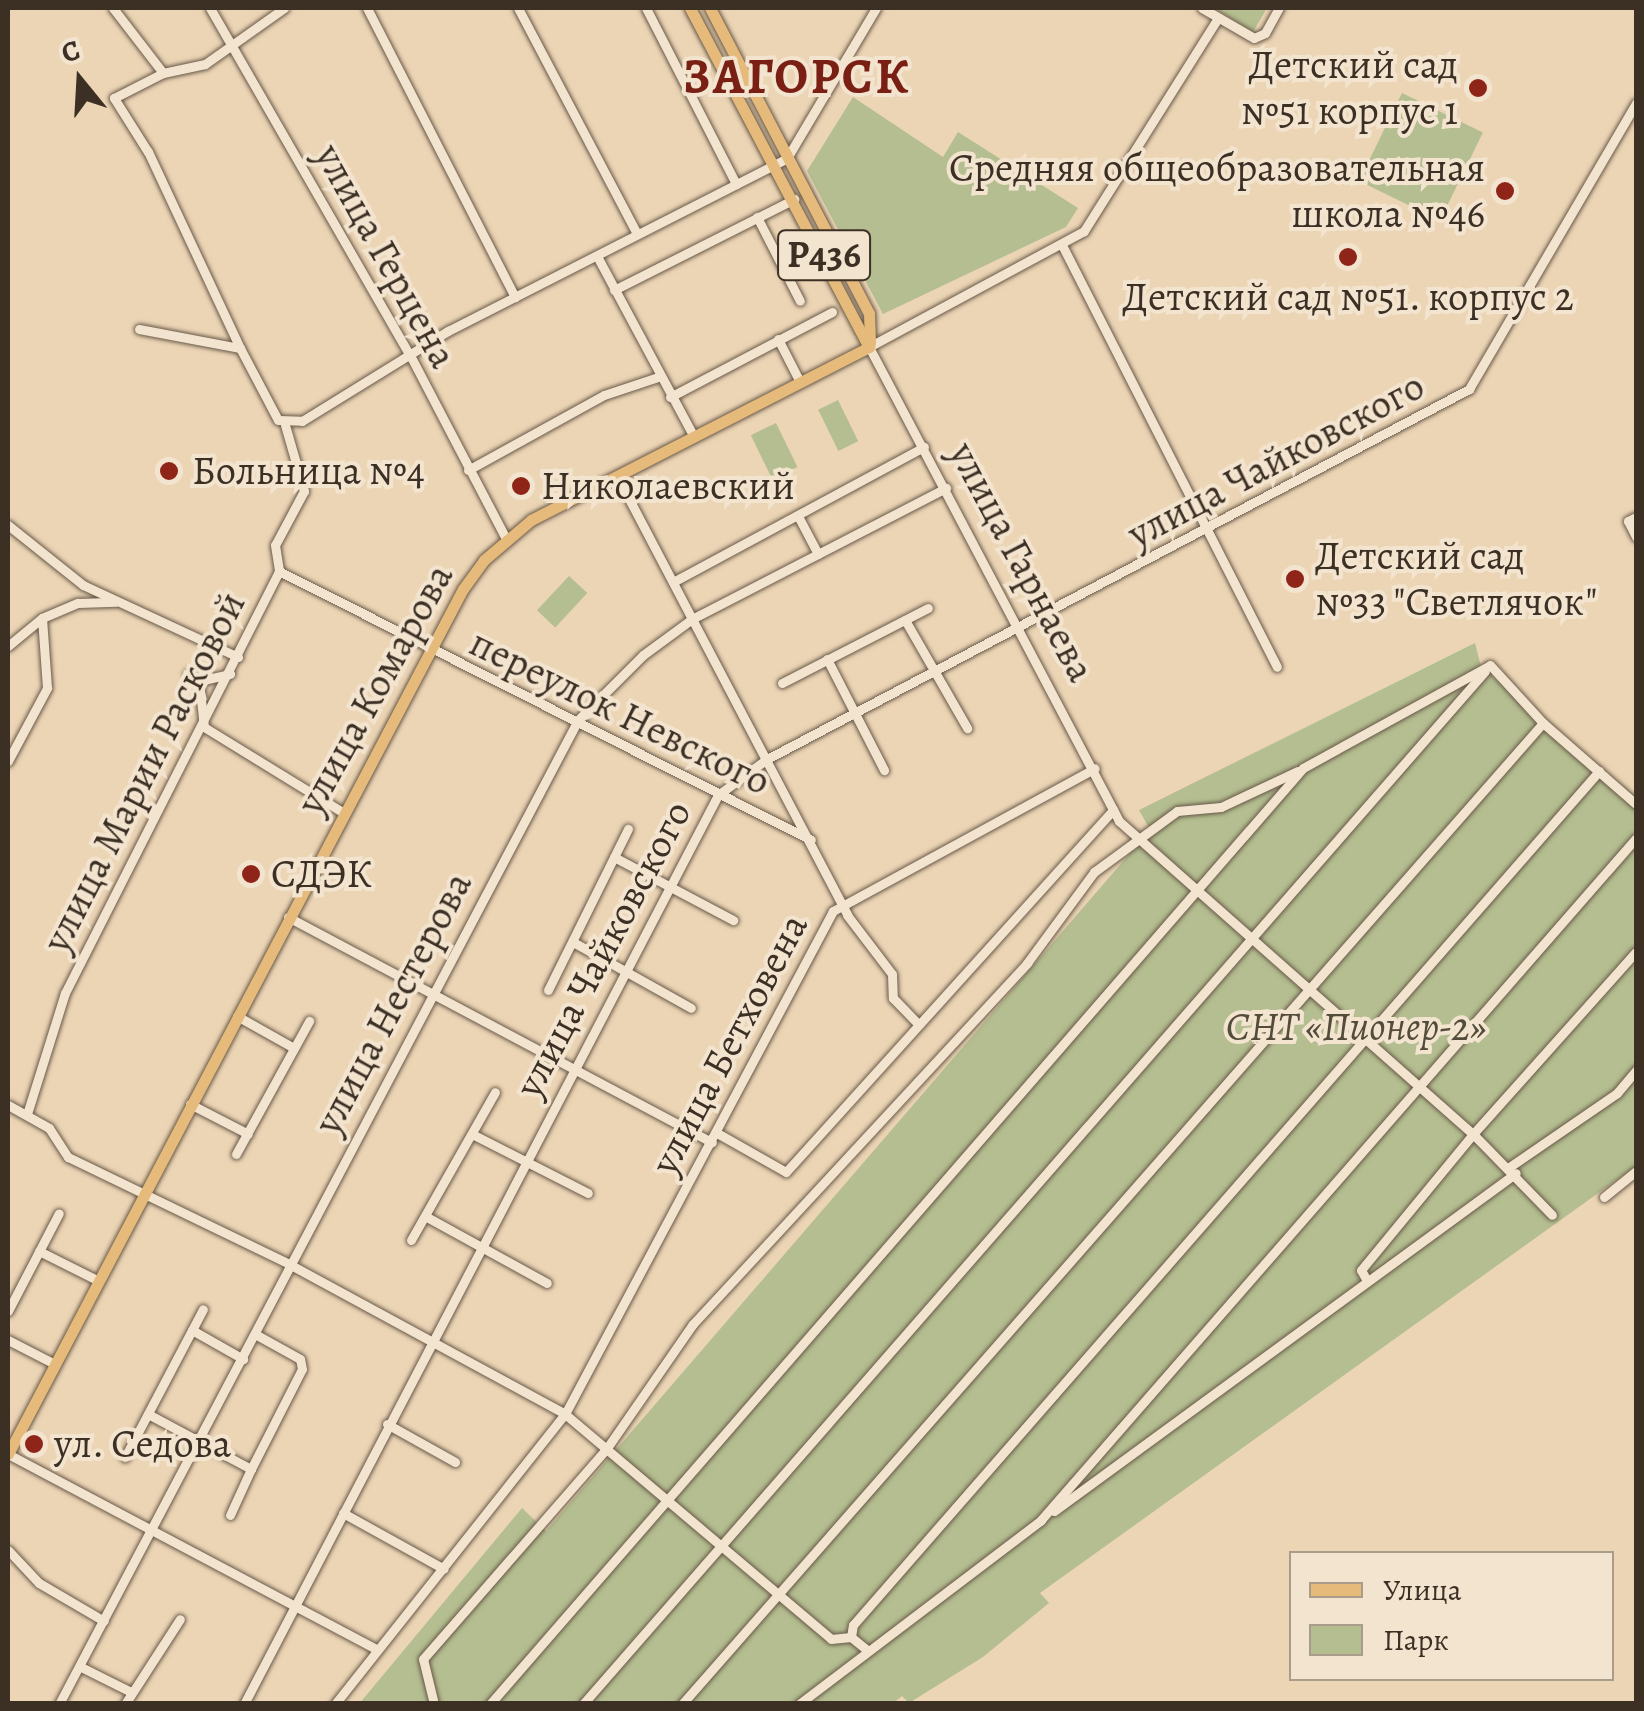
<!DOCTYPE html>
<meta charset="utf-8">
<style>
body{margin:0}
#map{position:relative;width:1644px;height:1711px;overflow:hidden;background:#ecd5b5;font-family:Alegreya,serif}
div>[style]{position:absolute}
.green>*{inset:0;background:#b4be90;transform-origin:0 0}
.roads{filter:drop-shadow(0 0 2px #685949) drop-shadow(0 0 2px #685949)}
.minor>*{height:9px;margin:-4.5px;padding:0 4.5px;transform-origin:4.5px;border-radius:4.5px;background:#f3e4cf}
.major>*{height:11px;margin:-5.5px;padding:0 5.5px;transform-origin:5.5px;border-radius:5.5px;background:#e6ba7a}
.dots>*{width:28px;height:28px;translate:-50% -50%;box-sizing:border-box;border:5px solid #f3e4cf;border-radius:50%}
span{translate:-50% -50%;white-space:nowrap;text-align:center;line-height:1.15;-webkit-text-stroke:8px #f3e4cf;paint-order:stroke}
.shield-label span{padding:2px 8px;background:#f3e4cf;border:2px solid;border-radius:8px;-webkit-text-stroke-width:0}
.shield-label{font-size:38px;color:#3c3025;font-weight:700}
.poi-label{font-size:40px;color:#3c3025}
.right{translate:-100% -50%;text-align:right}
.left{translate:0 -50%;text-align:left}
.street-label{font-size:40px;color:#3c3025}
.park-label{font-size:40px;color:#544c3a;font-style:italic}
.district-label{font-size:50px;color:#7a1f14;font-weight:700;letter-spacing:2.5px}
.frame{position:absolute;inset:0;border:10px solid #3c3025;pointer-events:none}
.legend{position:absolute;left:1289px;top:1551px;width:325px;height:130px;box-sizing:border-box;background:#f3e4cf;border:2px solid #aa9c8b;margin:0;padding:12px 18px;list-style:none;font-size:30px;color:#3c3025}
.legend li{display:flex;align-items:center;gap:20px;height:50px}
.legend b{width:50px;border:2px solid #aa9c8b}
.north{position:absolute;left:30px;top:30px;width:100px;height:100px;-webkit-text-stroke:8px #f3e4cf;paint-order:stroke;rotate:342deg;font-size:28px;font-weight:700;line-height:40px;text-align:center;color:#3c3025}
.north::after{content:'';display:block;margin:auto;width:35px;height:45px;background:#3c3025;clip-path:polygon(50% 0,100% 100%,50% 72%,0 100%)}
</style>
<div id="map">
<div class="green">
<div style="clip-path:polygon(1214px 8px,1267px 8px,1253px 32px)"></div>
<div style="left:1402px;top:93px;width:90px;height:98px;rotate:26deg"></div>
<div style="clip-path:polygon(853px 97px,943px 157px,958px 132px,1078px 208px,1066px 227px,883px 314px,807px 171px)"></div>
<div style="left:838px;top:400px;width:46px;height:22px;rotate:64deg"></div>
<div style="left:776px;top:423px;width:49px;height:28px;rotate:64deg"></div>
<div style="left:569px;top:576px;width:25px;height:47px;rotate:43deg"></div>
<div style="clip-path:polygon(1475px 643px,1481px 667px,1636px 797px,1636px 1166px,1040px 1593px,1049px 1603px,983px 1657px,909px 1703px,902px 1696px,892px 1704px,359px 1704px,522px 1508px,546px 1531px,1131px 852px,1153px 835px,1139px 810px)"></div>
</div>
<div class="roads">
<div class="minor">
<div style="left:113px;top:8px;width:82px;rotate:52.4deg"></div>
<div style="left:210px;top:8px;width:403px;rotate:60.1deg"></div>
<div style="left:411px;top:357px;width:203px;rotate:62.4deg"></div>
<div style="left:367px;top:8px;width:325px;rotate:62.9deg"></div>
<div style="left:518px;top:8px;width:255px;rotate:62.2deg"></div>
<div style="left:646px;top:8px;width:198px;rotate:62.9deg"></div>
<div style="left:1202px;top:8px;width:60px;rotate:30deg"></div>
<div style="left:1254px;top:38px;width:12px;rotate:-24deg"></div>
<div style="left:1265px;top:33px;width:29px;rotate:-61deg"></div>
<div style="left:1218px;top:18px;width:252px;rotate:122.2deg"></div>
<div style="left:1084px;top:231px;width:244px;rotate:151.7deg"></div>
<div style="left:869px;top:347px;width:536px;rotate:62.19deg"></div>
<div style="left:1119px;top:821px;width:473px;rotate:41.5deg"></div>
<div style="left:1473px;top:1134px;width:113px;rotate:45.7deg"></div>
<div style="left:757px;top:217px;width:94px;rotate:62.9deg"></div>
<div style="left:1063px;top:247px;width:471px;rotate:63deg"></div>
<div style="left:597px;top:256px;width:205px;rotate:61.8deg"></div>
<div style="left:614px;top:290px;width:202px;rotate:-26.8deg"></div>
<div style="left:139px;top:329px;width:103px;rotate:10.7deg"></div>
<div style="left:240px;top:348px;width:81px;rotate:62.2deg"></div>
<div style="left:278px;top:420px;width:24px;rotate:2deg"></div>
<div style="left:302px;top:421px;width:172px;rotate:-31.7deg"></div>
<div style="left:448px;top:331px;width:381px;rotate:-27deg"></div>
<div style="left:787px;top:158px;width:174px;rotate:-59.3deg"></div>
<div style="left:778px;top:339px;width:48px;rotate:62.9deg"></div>
<div style="left:240px;top:348px;width:217px;rotate:-115.1deg"></div>
<div style="left:148px;top:152px;width:64px;rotate:-122.2deg"></div>
<div style="left:114px;top:98px;width:55px;rotate:-27deg"></div>
<div style="left:163px;top:73px;width:43px;rotate:-12.1deg"></div>
<div style="left:205px;top:64px;width:97px;rotate:-35.3deg"></div>
<div style="left:670px;top:397px;width:183px;rotate:-27.7deg"></div>
<div style="left:285px;top:425px;width:69px;rotate:73.9deg"></div>
<div style="left:304px;top:491px;width:61px;rotate:118.2deg"></div>
<div style="left:275px;top:545px;width:26px;rotate:81deg"></div>
<div style="left:279px;top:571px;width:596px;rotate:26.82deg"></div>
<div style="left:468px;top:470px;width:155px;rotate:-28.9deg"></div>
<div style="left:604px;top:395px;width:57px;rotate:-18.4deg"></div>
<div style="left:617px;top:476px;width:496px;rotate:62.3deg"></div>
<div style="left:847px;top:915px;width:74px;rotate:52.7deg"></div>
<div style="left:892px;top:974px;width:24px;rotate:88deg"></div>
<div style="left:893px;top:998px;width:33px;rotate:46deg"></div>
<div style="left:798px;top:516px;width:43px;rotate:62.2deg"></div>
<div style="left:1636px;top:517px;width:9px;rotate:153deg"></div>
<div style="left:1628px;top:521px;width:18px;rotate:63deg"></div>
<div style="left:8px;top:525px;width:96px;rotate:38.7deg"></div>
<div style="left:83px;top:585px;width:171px;rotate:24.9deg"></div>
<div style="left:673px;top:582px;width:285px;rotate:-28.3deg"></div>
<div style="left:42px;top:618px;width:39px;rotate:-23deg"></div>
<div style="left:78px;top:603px;width:38px;rotate:-2deg"></div>
<div style="left:905px;top:620px;width:125px;rotate:60.1deg"></div>
<div style="left:8px;top:646px;width:44px;rotate:-39.5deg"></div>
<div style="left:42px;top:618px;width:70px;rotate:85.9deg"></div>
<div style="left:47px;top:688px;width:83px;rotate:118.1deg"></div>
<div style="left:827px;top:659px;width:125px;rotate:62.8deg"></div>
<div style="left:1490px;top:665px;width:79px;rotate:47.6deg"></div>
<div style="left:1543px;top:723px;width:123px;rotate:41.1deg"></div>
<div style="left:188px;top:674px;width:13px;rotate:32deg"></div>
<div style="left:199px;top:681px;width:46px;rotate:83.8deg"></div>
<div style="left:204px;top:727px;width:164px;rotate:31.6deg"></div>
<div style="left:199px;top:681px;width:32px;rotate:-13deg"></div>
<div style="left:782px;top:683px;width:164px;rotate:-27.2deg"></div>
<div style="left:614px;top:857px;width:135px;rotate:27.9deg"></div>
<div style="left:288px;top:917px;width:480px;rotate:28deg"></div>
<div style="left:573px;top:942px;width:135px;rotate:29.2deg"></div>
<div style="left:548px;top:990px;width:180px;rotate:-63.6deg"></div>
<div style="left:237px;top:1016px;width:65px;rotate:29.3deg"></div>
<div style="left:190px;top:1104px;width:65px;rotate:27.3deg"></div>
<div style="left:8px;top:1105px;width:47px;rotate:29.3deg"></div>
<div style="left:49px;top:1128px;width:35px;rotate:57deg"></div>
<div style="left:68px;top:1157px;width:246px;rotate:25.8deg"></div>
<div style="left:289px;top:1264px;width:314px;rotate:28.5deg"></div>
<div style="left:565px;top:1414px;width:348px;rotate:40.2deg"></div>
<div style="left:831px;top:1639px;width:20px;rotate:-6deg"></div>
<div style="left:851px;top:1637px;width:21px;rotate:39deg"></div>
<div style="left:27px;top:1114px;width:127px;rotate:-72.6deg"></div>
<div style="left:65px;top:993px;width:473px;rotate:-63.1deg"></div>
<div style="left:717px;top:1133px;width:79px;rotate:29.5deg"></div>
<div style="left:786px;top:1172px;width:488px;rotate:-47.9deg"></div>
<div style="left:472px;top:1134px;width:130px;rotate:27deg"></div>
<div style="left:236px;top:1154px;width:152px;rotate:-61.2deg"></div>
<div style="left:1508px;top:1168px;width:132px;rotate:-34.5deg"></div>
<div style="left:1617px;top:1093px;width:30px;rotate:-50deg"></div>
<div style="left:1604px;top:1197px;width:41px;rotate:-39.1deg"></div>
<div style="left:425px;top:1216px;width:139px;rotate:28.8deg"></div>
<div style="left:411px;top:1240px;width:170px;rotate:-60.4deg"></div>
<div style="left:39px;top:1251px;width:67px;rotate:26.6deg"></div>
<div style="left:1366px;top:1279px;width:10px;rotate:-119deg"></div>
<div style="left:1361px;top:1270px;width:176px;rotate:-50.5deg"></div>
<div style="left:1473px;top:1134px;width:244px;rotate:-48.2deg"></div>
<div style="left:8px;top:1311px;width:110px;rotate:-62.5deg"></div>
<div style="left:192px;top:1330px;width:59px;rotate:29.6deg"></div>
<div style="left:8px;top:1340px;width:53px;rotate:27.1deg"></div>
<div style="left:148px;top:1414px;width:117px;rotate:28.1deg"></div>
<div style="left:251px;top:1469px;width:112px;rotate:-63deg"></div>
<div style="left:302px;top:1369px;width:10px;rotate:-101deg"></div>
<div style="left:300px;top:1359px;width:51px;rotate:-150.9deg"></div>
<div style="left:387px;top:1424px;width:78px;rotate:29.2deg"></div>
<div style="left:8px;top:1454px;width:416px;rotate:27.9deg"></div>
<div style="left:125px;top:1457px;width:167px;rotate:-62.2deg"></div>
<div style="left:1054px;top:1511px;width:572px;rotate:-36.19deg"></div>
<div style="left:343px;top:1513px;width:115px;rotate:29deg"></div>
<div style="left:230px;top:1515px;width:51px;rotate:-65.5deg"></div>
<div style="left:1040px;top:1521px;width:906px;rotate:-48.89deg"></div>
<div style="left:8px;top:1550px;width:45px;rotate:46.8deg"></div>
<div style="left:39px;top:1583px;width:75px;rotate:30.3deg"></div>
<div style="left:851px;top:1637px;width:12px;rotate:-81deg"></div>
<div style="left:853px;top:1625px;width:1134px;rotate:-48.86deg"></div>
<div style="left:81px;top:1667px;width:56px;rotate:26.6deg"></div>
<div style="left:59px;top:1704px;width:1112px;rotate:-62.19deg"></div>
<div style="left:578px;top:720px;width:92px;rotate:-45deg"></div>
<div style="left:643px;top:655px;width:61px;rotate:-36.3deg"></div>
<div style="left:692px;top:619px;width:286px;rotate:-27.3deg"></div>
<div style="left:125px;top:1704px;width:101px;rotate:-57.1deg"></div>
<div style="left:244px;top:1704px;width:1025px;rotate:-62.46deg"></div>
<div style="left:718px;top:795px;width:61px;rotate:-36.3deg"></div>
<div style="left:767px;top:759px;width:794px;rotate:-27.79deg"></div>
<div style="left:1469px;top:389px;width:331px;rotate:-59.7deg"></div>
<div style="left:335px;top:1704px;width:370px;rotate:-51.6deg"></div>
<div style="left:565px;top:1414px;width:570px;rotate:-61.95deg"></div>
<div style="left:833px;top:911px;width:298px;rotate:-28.6deg"></div>
<div style="left:434px;top:1704px;width:46px;rotate:-103.7deg"></div>
<div style="left:423px;top:1659px;width:280px;rotate:-48.9deg"></div>
<div style="left:607px;top:1448px;width:151px;rotate:-55.3deg"></div>
<div style="left:693px;top:1324px;width:492px;rotate:-47.2deg"></div>
<div style="left:1027px;top:963px;width:113px;rotate:-53.6deg"></div>
<div style="left:1094px;top:872px;width:103px;rotate:-36.3deg"></div>
<div style="left:1177px;top:811px;width:44px;rotate:-5.2deg"></div>
<div style="left:1221px;top:807px;width:85px;rotate:-25.1deg"></div>
<div style="left:490px;top:1704px;width:1240px;rotate:-49.02deg"></div>
<div style="left:1303px;top:768px;width:213px;rotate:-28.8deg"></div>
<div style="left:583px;top:1704px;width:1371px;rotate:-48.87deg"></div>
<div style="left:682px;top:1704px;width:1305px;rotate:-48.73deg"></div>
<div style="left:799px;top:1704px;width:304px;rotate:-37.2deg"></div>
</div>
<div class="major">
<div style="left:690px;top:8px;width:383px;rotate:62.2deg"></div>
<div style="left:710px;top:8px;width:344px;rotate:62.5deg"></div>
<div style="left:869px;top:313px;width:30px;rotate:88deg"></div>
<div style="left:8px;top:1454px;width:977px;rotate:-62.26deg"></div>
<div style="left:463px;top:589px;width:36px;rotate:-54deg"></div>
<div style="left:484px;top:560px;width:62px;rotate:-40.4deg"></div>
<div style="left:531px;top:520px;width:380px;rotate:-27.1deg"></div>
</div>
</div>
<div class="dots">
<div style="left:1478px;top:88px;background:#8f2418"></div>
<div style="left:1505px;top:191px;background:#8f2418"></div>
<div style="left:1348px;top:257px;background:#8f2418"></div>
<div style="left:169px;top:471px;background:#8f2418"></div>
<div style="left:521px;top:486px;background:#8f2418"></div>
<div style="left:1295px;top:579px;background:#8f2418"></div>
<div style="left:251px;top:874px;background:#8f2418"></div>
<div style="left:34px;top:1444px;background:#8f2418"></div>
</div>
<div class="shield-label">
<span style="left:824px;top:255px">P436</span>
</div>
<div class="poi-label">
<span class="right" style="left:1458px;top:88px">Детский сад<br>№51 корпус 1</span>
<span class="right" style="left:1485px;top:191px">Средняя общеобразовательная<br>школа №46</span>
<span style="left:1348px;top:297px">Детский сад №51. корпус 2</span>
<span class="left" style="left:192px;top:471px">Больница №4</span>
<span class="left" style="left:541px;top:486px">Николаевский</span>
<span class="left" style="left:1315px;top:579px">Детский сад<br>№33 "Светлячок"</span>
<span class="left" style="left:271px;top:874px">СДЭК</span>
<span class="left" style="left:54px;top:1444px">ул. Седова</span>
</div>
<div class="street-label">
<span style="left:386px;top:256px;rotate:61deg">улица Герцена</span>
<span style="left:1276px;top:460px;rotate:-28deg">улица Чайковского</span>
<span style="left:1022px;top:562px;rotate:62deg">улица Гарнаева</span>
<span style="left:375px;top:689px;rotate:-61deg">улица Комарова</span>
<span style="left:620px;top:712px;rotate:26deg">переулок Невского</span>
<span style="left:144px;top:772px;rotate:-63deg">улица Марии Расковой</span>
<span style="left:603px;top:949px;rotate:-62deg">улица Чайковского</span>
<span style="left:393px;top:1003px;rotate:-62deg">улица Нестерова</span>
<span style="left:729px;top:1044px;rotate:-62deg">улица Бетховена</span>
</div>
<div class="park-label">
<span style="left:1356px;top:1027px">СНТ «Пионер-2»</span>
</div>
<div class="district-label">
<span style="left:797px;top:77px">ЗАГОРСК</span>
</div>
<div class="frame"></div>
<ul class="legend">
<li><b style="height:12px;background:#e6ba7a"></b>Улица</li>
<li><b style="height:28px;background:#b4be90"></b>Парк</li>
</ul>
<div class="north">С</div>
</div>
